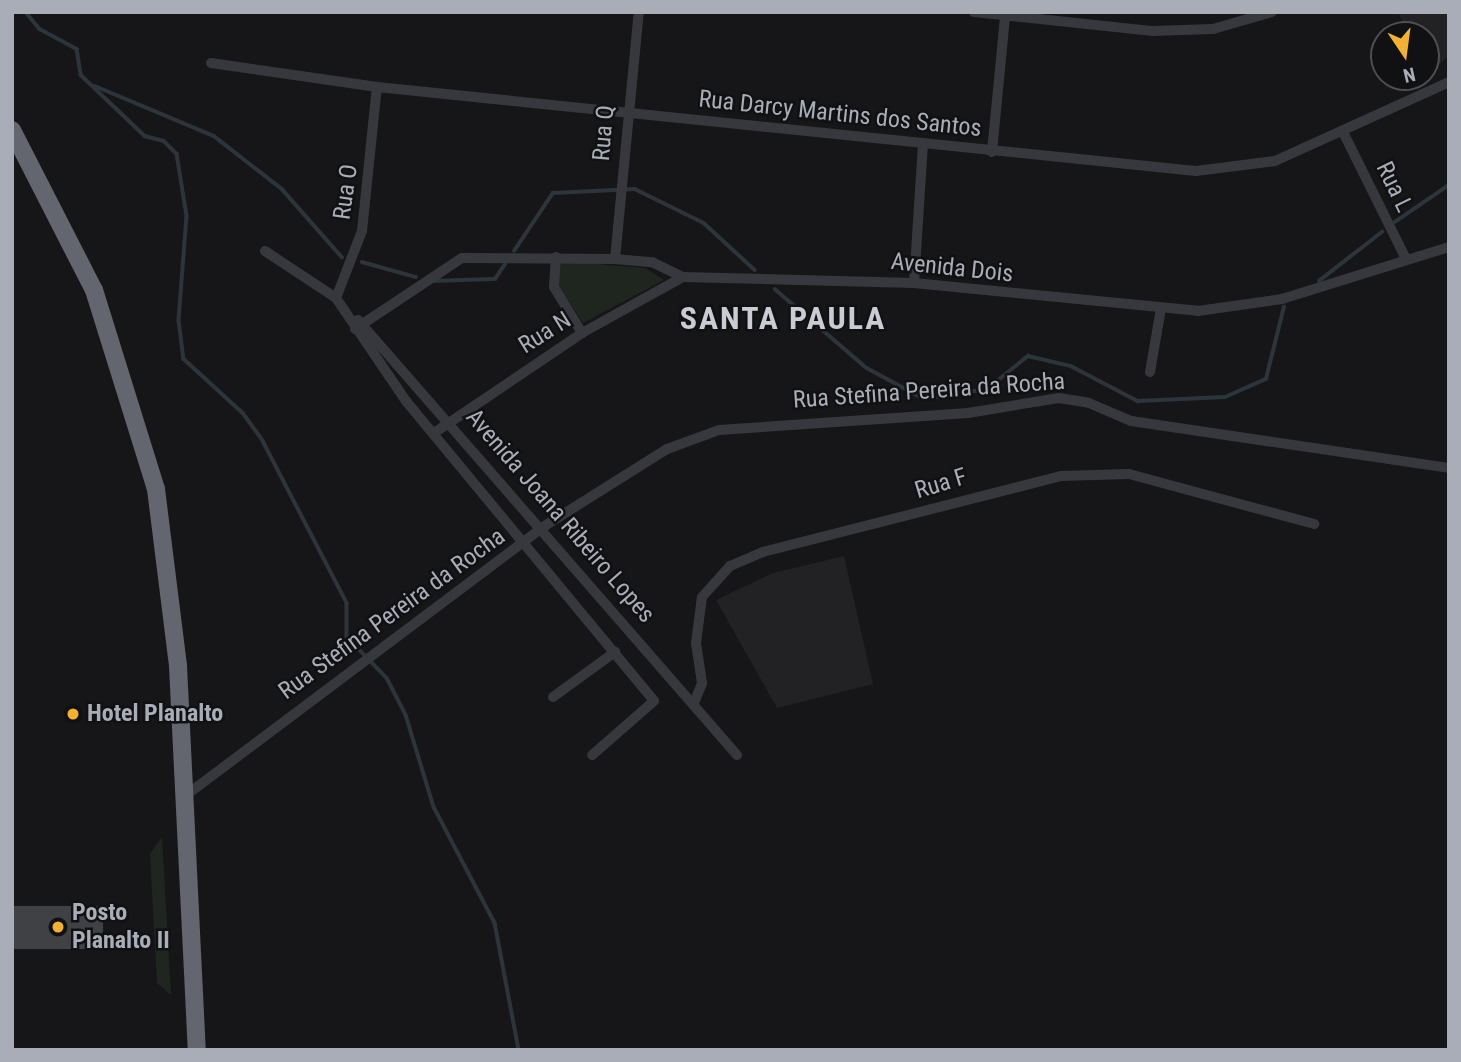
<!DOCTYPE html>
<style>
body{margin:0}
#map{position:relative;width:1461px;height:1062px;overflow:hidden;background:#161618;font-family:"Roboto Condensed",sans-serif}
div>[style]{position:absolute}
.built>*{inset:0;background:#222225}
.green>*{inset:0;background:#1e261f}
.stream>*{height:3.5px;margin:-1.75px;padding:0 1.75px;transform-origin:1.75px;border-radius:1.75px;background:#2c353c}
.building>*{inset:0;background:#404145;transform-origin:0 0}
.street>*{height:10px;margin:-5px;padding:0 5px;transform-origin:5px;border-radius:5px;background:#37383d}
.highway>*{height:18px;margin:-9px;padding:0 9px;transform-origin:9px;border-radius:9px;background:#63666e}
.dots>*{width:19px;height:19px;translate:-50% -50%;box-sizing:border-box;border:4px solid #111113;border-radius:50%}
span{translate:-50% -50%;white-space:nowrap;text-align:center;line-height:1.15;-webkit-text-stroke:5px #111113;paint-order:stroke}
.street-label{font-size:24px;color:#a8adb8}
.poi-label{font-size:24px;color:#a8adb8;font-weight:700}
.left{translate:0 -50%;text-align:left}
.district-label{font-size:32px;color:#c9ccd4;font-weight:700;letter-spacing:2px}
.frame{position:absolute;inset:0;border:14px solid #a8adb8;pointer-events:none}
.north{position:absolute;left:1370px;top:21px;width:70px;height:70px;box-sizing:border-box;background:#111113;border:2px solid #4d4f55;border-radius:50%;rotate:167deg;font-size:19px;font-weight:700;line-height:28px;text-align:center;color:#a8adb8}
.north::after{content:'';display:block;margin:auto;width:24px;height:32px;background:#f2b134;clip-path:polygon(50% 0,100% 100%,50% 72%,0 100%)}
</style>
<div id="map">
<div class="built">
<div style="clip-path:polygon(1398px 12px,1449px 12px,1449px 56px,1428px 73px,1426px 35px,1409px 35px)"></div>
<div style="clip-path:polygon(844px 556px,873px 684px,777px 708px,716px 600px,773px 573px)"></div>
</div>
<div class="green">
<div style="clip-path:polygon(561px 261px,645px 268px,664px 280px,583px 323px,556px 282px)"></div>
<div style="clip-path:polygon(162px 837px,171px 995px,157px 983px,150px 854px)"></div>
</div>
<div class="stream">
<div style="left:26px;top:12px;width:22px;rotate:51deg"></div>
<div style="left:40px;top:29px;width:42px;rotate:28.4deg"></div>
<div style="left:77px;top:49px;width:26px;rotate:81deg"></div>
<div style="left:81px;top:75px;width:88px;rotate:43.6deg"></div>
<div style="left:145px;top:136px;width:20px;rotate:15deg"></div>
<div style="left:164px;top:141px;width:18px;rotate:45deg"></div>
<div style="left:177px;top:154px;width:63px;rotate:80.8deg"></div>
<div style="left:187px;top:216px;width:104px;rotate:94.4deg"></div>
<div style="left:179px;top:320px;width:39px;rotate:83deg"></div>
<div style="left:184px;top:359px;width:80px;rotate:42.5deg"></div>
<div style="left:243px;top:413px;width:34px;rotate:54deg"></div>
<div style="left:263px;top:441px;width:182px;rotate:62.6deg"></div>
<div style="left:347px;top:603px;width:34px;rotate:90deg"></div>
<div style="left:347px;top:637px;width:57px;rotate:45.7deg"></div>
<div style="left:387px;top:678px;width:42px;rotate:62.8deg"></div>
<div style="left:406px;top:715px;width:96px;rotate:73.1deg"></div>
<div style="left:434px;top:807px;width:131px;rotate:62.3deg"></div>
<div style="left:495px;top:923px;width:129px;rotate:79.3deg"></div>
<div style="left:95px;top:86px;width:129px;rotate:22.8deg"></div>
<div style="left:214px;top:136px;width:86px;rotate:37.9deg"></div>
<div style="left:282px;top:189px;width:91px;rotate:48.6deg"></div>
<div style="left:1395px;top:222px;width:65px;rotate:-34.4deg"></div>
<div style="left:514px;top:251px;width:70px;rotate:-56.1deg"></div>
<div style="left:553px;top:193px;width:82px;rotate:-2.8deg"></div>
<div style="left:635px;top:189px;width:77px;rotate:26.2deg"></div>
<div style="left:704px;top:223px;width:69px;rotate:42.7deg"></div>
<div style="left:362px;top:262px;width:56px;rotate:15.5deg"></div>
<div style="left:431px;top:281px;width:64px;rotate:-1.8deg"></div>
<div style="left:495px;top:279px;width:18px;rotate:-56deg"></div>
<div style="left:1319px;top:281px;width:80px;rotate:-37.9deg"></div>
<div style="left:775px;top:289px;width:121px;rotate:40.7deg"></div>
<div style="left:867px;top:368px;width:65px;rotate:28.5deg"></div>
<div style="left:924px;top:399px;width:64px;rotate:-9deg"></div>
<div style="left:987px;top:389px;width:53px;rotate:-38.8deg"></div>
<div style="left:1028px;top:356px;width:44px;rotate:13.1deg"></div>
<div style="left:1071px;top:366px;width:76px;rotate:27.6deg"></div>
<div style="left:1138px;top:401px;width:87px;rotate:-2.6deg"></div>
<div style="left:1225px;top:397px;width:45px;rotate:-23.7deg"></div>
<div style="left:1266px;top:379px;width:74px;rotate:-76deg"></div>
</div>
<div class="building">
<div style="left:12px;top:906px;width:91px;height:43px"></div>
</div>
<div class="street">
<div style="left:974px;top:12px;width:180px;rotate:6.1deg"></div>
<div style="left:1153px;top:31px;width:60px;rotate:-1.9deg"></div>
<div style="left:1213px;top:29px;width:61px;rotate:-16.1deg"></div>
<div style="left:211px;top:63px;width:168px;rotate:8.2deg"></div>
<div style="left:377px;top:87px;width:823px;rotate:5.86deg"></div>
<div style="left:1196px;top:171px;width:80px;rotate:-7.2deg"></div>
<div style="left:1275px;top:161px;width:191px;rotate:-24.4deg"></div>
<div style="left:1344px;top:134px;width:140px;rotate:63.6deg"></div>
<div style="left:992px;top:152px;width:137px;rotate:-84.5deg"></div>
<div style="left:265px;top:251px;width:85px;rotate:33.5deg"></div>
<div style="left:336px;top:298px;width:125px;rotate:55.8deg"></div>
<div style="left:406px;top:401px;width:389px;rotate:50.4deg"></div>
<div style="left:654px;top:701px;width:82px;rotate:138.9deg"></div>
<div style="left:556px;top:257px;width:30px;rotate:94deg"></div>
<div style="left:554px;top:287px;width:54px;rotate:58.7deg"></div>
<div style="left:615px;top:259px;width:248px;rotate:-84.5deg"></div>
<div style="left:914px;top:283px;width:139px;rotate:-86.3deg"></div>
<div style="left:336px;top:298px;width:72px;rotate:-68.8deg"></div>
<div style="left:362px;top:231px;width:145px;rotate:-84.1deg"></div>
<div style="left:358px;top:320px;width:577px;rotate:48.94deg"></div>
<div style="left:355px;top:329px;width:128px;rotate:-33.6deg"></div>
<div style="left:462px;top:258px;width:153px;rotate:0.4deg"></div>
<div style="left:615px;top:259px;width:37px;rotate:5deg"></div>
<div style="left:652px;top:262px;width:34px;rotate:26deg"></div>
<div style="left:683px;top:277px;width:231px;rotate:1.5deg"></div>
<div style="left:914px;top:283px;width:285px;rotate:5.6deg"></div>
<div style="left:1198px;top:311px;width:85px;rotate:-8.1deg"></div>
<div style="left:1282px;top:299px;width:175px;rotate:-17.3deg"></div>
<div style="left:1150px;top:372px;width:65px;rotate:-80.2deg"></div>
<div style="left:434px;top:433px;width:179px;rotate:-34deg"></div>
<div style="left:582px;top:333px;width:115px;rotate:-29deg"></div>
<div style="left:553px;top:697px;width:77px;rotate:-36deg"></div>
<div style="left:694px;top:703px;width:22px;rotate:-68deg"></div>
<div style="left:702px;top:683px;width:40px;rotate:-98.5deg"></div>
<div style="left:696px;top:643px;width:46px;rotate:-82.6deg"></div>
<div style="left:702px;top:597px;width:42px;rotate:-47.9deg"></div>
<div style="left:730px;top:566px;width:36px;rotate:-23deg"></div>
<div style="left:763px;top:552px;width:308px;rotate:-14.3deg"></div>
<div style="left:1061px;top:476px;width:68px;rotate:-1.7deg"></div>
<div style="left:1129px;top:474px;width:192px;rotate:15.1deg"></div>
<div style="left:185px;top:796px;width:448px;rotate:-36.9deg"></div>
<div style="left:543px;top:527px;width:146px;rotate:-32.2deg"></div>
<div style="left:667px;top:449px;width:55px;rotate:-20.1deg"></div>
<div style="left:719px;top:430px;width:250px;rotate:-3.9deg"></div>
<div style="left:968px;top:413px;width:92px;rotate:-9.4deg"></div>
<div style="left:1059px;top:398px;width:30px;rotate:9deg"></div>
<div style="left:1089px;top:403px;width:46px;rotate:23.2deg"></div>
<div style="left:1131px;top:421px;width:321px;rotate:8.4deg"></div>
</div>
<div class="highway">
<div style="left:12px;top:130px;width:180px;rotate:62.9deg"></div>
<div style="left:94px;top:290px;width:208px;rotate:72.7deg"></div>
<div style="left:156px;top:489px;width:178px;rotate:82.9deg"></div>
<div style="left:178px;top:666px;width:384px;rotate:87.2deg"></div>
</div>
<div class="dots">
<div style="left:73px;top:714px;background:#f2b134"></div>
<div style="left:58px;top:927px;background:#f2b134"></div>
</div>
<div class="street-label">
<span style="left:840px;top:114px;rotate:6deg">Rua Darcy Martins dos Santos</span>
<span style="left:604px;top:133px;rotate:-85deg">Rua Q</span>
<span style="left:1394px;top:187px;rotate:64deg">Rua L</span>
<span style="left:346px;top:192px;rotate:-82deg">Rua O</span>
<span style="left:952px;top:268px;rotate:6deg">Avenida Dois</span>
<span style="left:545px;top:333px;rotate:-32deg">Rua N</span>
<span style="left:929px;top:391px;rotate:-4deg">Rua Stefina Pereira da Rocha</span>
<span style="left:941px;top:484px;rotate:-17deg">Rua F</span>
<span style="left:560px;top:516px;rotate:49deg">Avenida Joana Ribeiro Lopes</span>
<span style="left:392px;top:614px;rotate:-36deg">Rua Stefina Pereira da Rocha</span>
</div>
<div class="poi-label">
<span class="left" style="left:87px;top:714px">Hotel Planalto</span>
<span class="left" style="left:72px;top:927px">Posto<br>Planalto II</span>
</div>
<div class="district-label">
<span style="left:783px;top:318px">SANTA PAULA</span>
</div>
<div class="frame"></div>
<div class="north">N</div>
</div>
